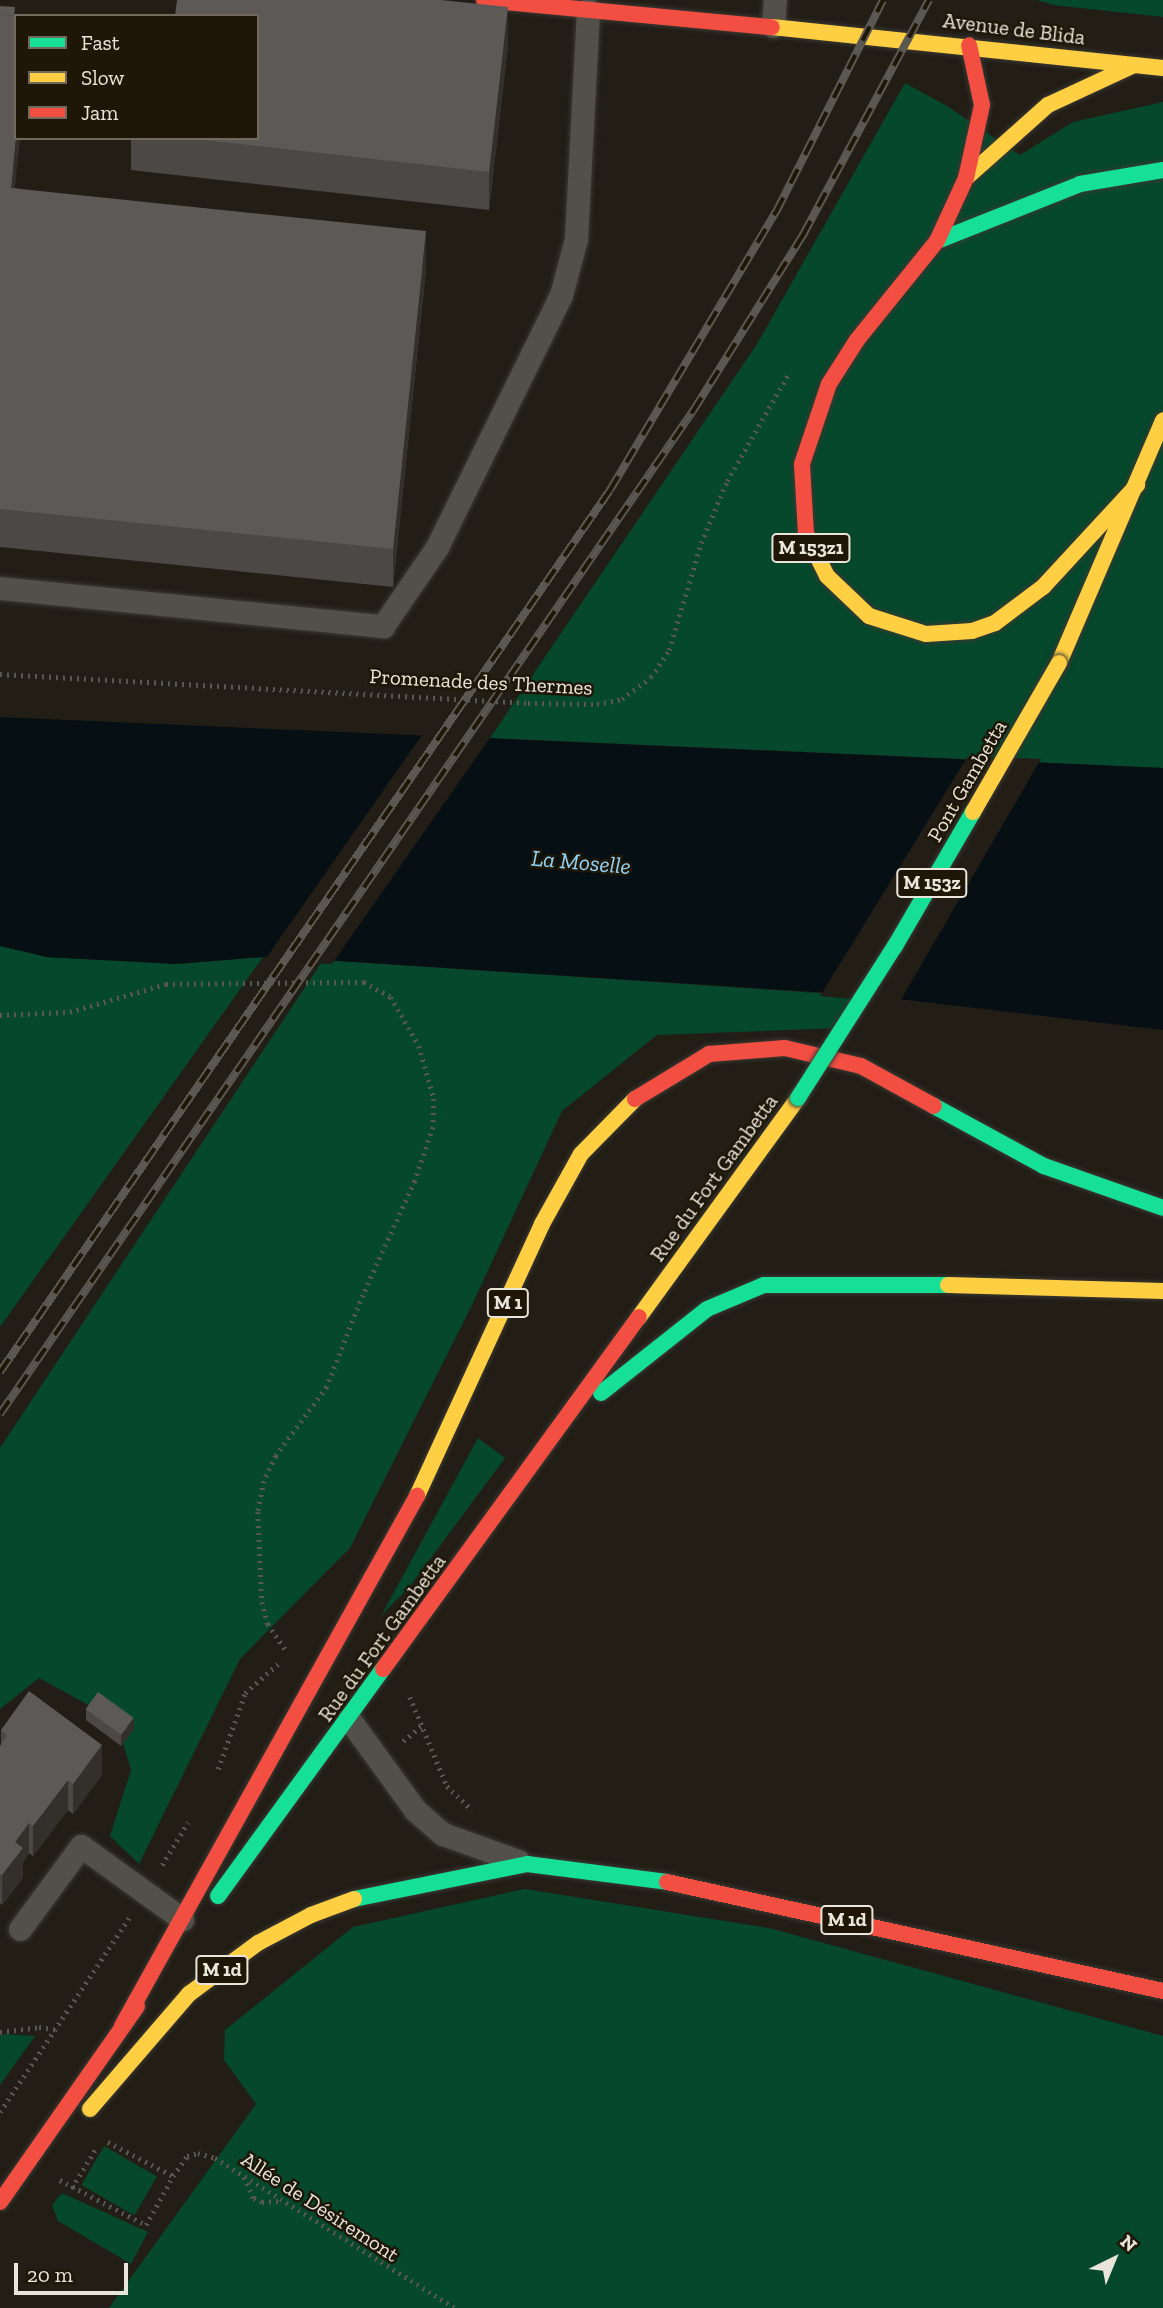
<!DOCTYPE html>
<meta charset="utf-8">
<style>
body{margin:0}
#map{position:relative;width:1163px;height:2308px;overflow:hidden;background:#221e16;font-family:"Zilla Slab",serif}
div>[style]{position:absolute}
.green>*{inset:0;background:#05482c;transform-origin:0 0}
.water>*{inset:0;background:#060f14}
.pier>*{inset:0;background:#221e16}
.path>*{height:4.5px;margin-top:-2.25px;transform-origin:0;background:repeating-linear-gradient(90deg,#595751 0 2px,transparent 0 7px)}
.roads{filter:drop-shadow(0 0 2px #3b3832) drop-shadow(0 0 2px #3b3832)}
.lane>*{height:23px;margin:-11.5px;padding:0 11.5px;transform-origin:11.5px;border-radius:11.5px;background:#53504a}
.fast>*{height:16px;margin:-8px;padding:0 8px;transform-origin:8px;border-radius:8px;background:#16e098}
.slow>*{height:16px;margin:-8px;padding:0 8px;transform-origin:8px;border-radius:8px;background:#ffcf43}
.jam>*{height:16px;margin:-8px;padding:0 8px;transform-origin:8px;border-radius:8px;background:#f24e42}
.rail>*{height:8px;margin-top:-4px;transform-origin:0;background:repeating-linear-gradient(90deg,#1e1708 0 16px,#5b5852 0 32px);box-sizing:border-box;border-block:2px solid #5b5852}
.bridges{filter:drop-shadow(0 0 2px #3b3832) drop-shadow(0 0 2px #3b3832)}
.fast-bridge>*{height:16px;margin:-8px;padding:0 8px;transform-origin:8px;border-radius:8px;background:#16e098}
.slow-bridge>*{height:16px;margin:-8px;padding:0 8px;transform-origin:8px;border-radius:8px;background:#ffcf43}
.wall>*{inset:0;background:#4b4846}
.shaded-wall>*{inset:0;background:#33302c}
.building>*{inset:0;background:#5c5956;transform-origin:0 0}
span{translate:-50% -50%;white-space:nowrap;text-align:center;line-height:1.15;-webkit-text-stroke:5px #1e1708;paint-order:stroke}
.shield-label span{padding:2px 5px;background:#1e1708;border:2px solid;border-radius:5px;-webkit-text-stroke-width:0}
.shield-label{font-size:19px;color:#eae5db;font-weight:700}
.street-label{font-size:21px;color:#eae5db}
.water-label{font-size:23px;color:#92d3f9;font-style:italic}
.legend{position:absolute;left:14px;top:14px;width:245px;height:126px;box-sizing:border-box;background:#1e1708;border:2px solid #70695c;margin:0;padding:9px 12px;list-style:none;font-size:21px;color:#eae5db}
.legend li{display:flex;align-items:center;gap:14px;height:35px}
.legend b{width:35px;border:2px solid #70695c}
.north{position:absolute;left:1079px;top:2224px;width:70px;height:70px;-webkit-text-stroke:5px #1e1708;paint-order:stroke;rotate:43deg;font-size:19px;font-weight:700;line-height:28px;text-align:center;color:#eae5db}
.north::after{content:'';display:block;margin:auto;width:24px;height:32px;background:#eae5db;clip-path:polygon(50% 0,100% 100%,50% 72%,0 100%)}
.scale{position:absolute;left:14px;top:2263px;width:114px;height:32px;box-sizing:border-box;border:4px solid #eae5db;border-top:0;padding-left:9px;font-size:21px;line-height:24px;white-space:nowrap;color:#eae5db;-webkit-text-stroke:5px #1e1708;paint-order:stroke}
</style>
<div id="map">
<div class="green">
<div style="clip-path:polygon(1037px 0,1163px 0,1163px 17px,1053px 5px)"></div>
<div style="clip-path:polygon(905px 83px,947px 106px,1020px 155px,1073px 122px,1163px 102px,1163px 768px,490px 738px,757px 344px)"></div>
<div style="clip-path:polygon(0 946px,47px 957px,176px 964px,263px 957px,0 1327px)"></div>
<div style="clip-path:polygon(323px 960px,864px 996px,840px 1028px,657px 1035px,562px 1111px,471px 1307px,350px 1548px,240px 1659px,139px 1864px,110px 1836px,131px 1770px,116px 1720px,39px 1678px,0 1709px,0 1448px)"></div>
<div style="clip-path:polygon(478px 1438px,505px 1458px,411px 1585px,381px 1616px)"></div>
<div style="clip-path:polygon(525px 1889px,769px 1928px,1163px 2036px,1163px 2308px,109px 2308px,256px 2104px,224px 2060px,225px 2030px,353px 1927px)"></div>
<div style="clip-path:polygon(5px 2034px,35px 2036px,0 2085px,0 2036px)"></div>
<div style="left:104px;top:2146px;width:61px;height:45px;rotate:30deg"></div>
<div style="clip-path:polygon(62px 2193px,148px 2232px,131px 2264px,58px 2221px,52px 2205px)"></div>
</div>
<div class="water">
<div style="clip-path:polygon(0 717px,1163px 768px,1163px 1030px,864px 995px,323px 960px,263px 957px,176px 964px,47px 957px,0 946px)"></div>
</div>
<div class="pier">
<div style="clip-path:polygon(424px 732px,492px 735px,332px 964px,264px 961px)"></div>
<div style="clip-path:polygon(968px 756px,1041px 759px,899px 1003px,820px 996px)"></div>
</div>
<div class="path">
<div style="left:0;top:674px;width:529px;rotate:3.14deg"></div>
<div style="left:528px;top:703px;width:69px;rotate:0.8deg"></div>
<div style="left:597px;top:704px;width:25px;rotate:-11deg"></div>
<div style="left:622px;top:699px;width:36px;rotate:-37deg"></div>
<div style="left:651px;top:677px;width:32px;rotate:-56deg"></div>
<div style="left:669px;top:650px;width:112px;rotate:-73.3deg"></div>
<div style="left:701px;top:543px;width:67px;rotate:-67.2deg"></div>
<div style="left:727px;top:481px;width:125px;rotate:-60.1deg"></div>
<div style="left:0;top:1015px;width:70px;rotate:-2.5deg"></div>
<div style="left:70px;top:1012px;width:100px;rotate:-16.3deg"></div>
<div style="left:166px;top:984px;width:198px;rotate:-0.6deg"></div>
<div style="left:364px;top:982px;width:31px;rotate:29deg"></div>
<div style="left:391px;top:997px;width:56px;rotate:60.3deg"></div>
<div style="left:419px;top:1046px;width:55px;rotate:74.2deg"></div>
<div style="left:434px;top:1099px;width:28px;rotate:92deg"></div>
<div style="left:433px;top:1127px;width:57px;rotate:108.4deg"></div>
<div style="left:415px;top:1181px;width:125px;rotate:114.5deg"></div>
<div style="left:363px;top:1295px;width:99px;rotate:111.4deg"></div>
<div style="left:327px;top:1387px;width:86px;rotate:126.5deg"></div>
<div style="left:276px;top:1456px;width:28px;rotate:116deg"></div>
<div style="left:264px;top:1481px;width:32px;rotate:101deg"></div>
<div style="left:258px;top:1512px;width:90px;rotate:87.5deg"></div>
<div style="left:262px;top:1602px;width:23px;rotate:75deg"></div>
<div style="left:268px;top:1624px;width:32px;rotate:56deg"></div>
<div style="left:410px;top:1697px;width:96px;rotate:67.4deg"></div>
<div style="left:447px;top:1786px;width:35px;rotate:44deg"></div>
<div style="left:403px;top:1741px;width:27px;rotate:-39deg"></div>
<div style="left:218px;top:1769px;width:81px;rotate:-70.4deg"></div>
<div style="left:245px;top:1693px;width:44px;rotate:-41.3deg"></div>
<div style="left:162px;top:1865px;width:50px;rotate:-58.8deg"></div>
<div style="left:0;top:2032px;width:39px;rotate:-7deg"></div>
<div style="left:39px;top:2027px;width:18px;rotate:9deg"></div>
<div style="left:0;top:2112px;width:233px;rotate:-56.4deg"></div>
<div style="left:108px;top:2142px;width:73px;rotate:27.6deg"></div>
<div style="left:173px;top:2176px;width:24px;rotate:-55deg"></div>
<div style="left:187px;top:2156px;width:11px;rotate:-15deg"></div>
<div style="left:198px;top:2153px;width:18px;rotate:16deg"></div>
<div style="left:215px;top:2158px;width:283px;rotate:32deg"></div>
<div style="left:244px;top:2177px;width:23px;rotate:65deg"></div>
<div style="left:254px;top:2198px;width:9px;rotate:27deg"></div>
<div style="left:262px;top:2202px;width:19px;rotate:-3deg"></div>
<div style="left:60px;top:2180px;width:97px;rotate:27.6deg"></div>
<div style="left:146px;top:2225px;width:56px;rotate:-61.1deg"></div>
<div style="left:72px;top:2188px;width:47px;rotate:-59deg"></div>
</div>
<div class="roads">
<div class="lane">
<div style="left:773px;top:26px;width:26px;rotate:-86deg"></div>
<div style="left:0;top:588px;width:385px;rotate:5.7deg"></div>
<div style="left:383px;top:626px;width:96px;rotate:-55.6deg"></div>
<div style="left:437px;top:547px;width:281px;rotate:-63.8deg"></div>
<div style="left:561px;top:295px;width:58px;rotate:-75deg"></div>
<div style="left:576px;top:239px;width:230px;rotate:-87deg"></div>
<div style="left:349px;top:1719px;width:112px;rotate:54deg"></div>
<div style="left:415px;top:1810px;width:37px;rotate:41deg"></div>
<div style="left:443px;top:1834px;width:80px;rotate:19.8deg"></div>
<div style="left:20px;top:1929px;width:103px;rotate:-53.7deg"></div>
<div style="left:81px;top:1846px;width:125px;rotate:35.9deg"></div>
</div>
<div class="fast">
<div style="left:937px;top:241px;width:154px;rotate:-21.7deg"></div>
<div style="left:1080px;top:184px;width:84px;rotate:-9.6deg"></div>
<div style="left:934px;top:1106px;width:125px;rotate:28.6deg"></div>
<div style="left:1044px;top:1166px;width:126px;rotate:19.4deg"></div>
<div style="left:601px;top:1393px;width:135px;rotate:-38.4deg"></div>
<div style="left:707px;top:1309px;width:62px;rotate:-22.8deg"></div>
<div style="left:764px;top:1285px;width:184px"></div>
<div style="left:218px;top:1896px;width:281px;rotate:-54deg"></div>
<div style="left:354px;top:1899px;width:177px;rotate:-11.4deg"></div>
<div style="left:527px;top:1864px;width:141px;rotate:7.3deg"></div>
</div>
<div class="slow">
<div style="left:772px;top:27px;width:393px;rotate:6deg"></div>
<div style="left:966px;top:178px;width:110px;rotate:-41.7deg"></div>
<div style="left:1048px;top:105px;width:95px;rotate:-24.9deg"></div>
<div style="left:806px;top:534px;width:47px;rotate:63.4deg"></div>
<div style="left:827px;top:576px;width:58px;rotate:43.6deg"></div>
<div style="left:869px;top:616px;width:60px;rotate:17.5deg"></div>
<div style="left:926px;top:634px;width:46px;rotate:-3.7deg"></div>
<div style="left:972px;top:631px;width:24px;rotate:-19deg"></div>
<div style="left:995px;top:623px;width:60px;rotate:-36.9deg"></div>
<div style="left:1043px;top:587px;width:139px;rotate:-47.3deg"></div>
<div style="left:1059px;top:663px;width:264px;rotate:-66.8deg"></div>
<div style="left:948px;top:1285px;width:215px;rotate:1.6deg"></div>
<div style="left:639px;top:1317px;width:271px;rotate:-54deg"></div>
<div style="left:417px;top:1496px;width:299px;rotate:-65.3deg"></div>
<div style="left:542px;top:1224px;width:80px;rotate:-60.9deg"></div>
<div style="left:581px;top:1154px;width:77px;rotate:-45.5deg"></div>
<div style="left:90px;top:2109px;width:152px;rotate:-49.3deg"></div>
<div style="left:189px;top:1994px;width:86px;rotate:-36.5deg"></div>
<div style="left:258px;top:1943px;width:60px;rotate:-27.8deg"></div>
<div style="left:311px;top:1915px;width:46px;rotate:-20.4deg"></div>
</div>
<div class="jam">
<div style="left:484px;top:0;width:289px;rotate:5.4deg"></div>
<div style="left:806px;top:534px;width:70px;rotate:-93.3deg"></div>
<div style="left:802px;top:464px;width:84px;rotate:-71.4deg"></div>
<div style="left:829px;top:384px;width:52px;rotate:-57.5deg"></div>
<div style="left:857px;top:340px;width:127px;rotate:-51.1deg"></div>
<div style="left:937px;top:241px;width:69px;rotate:-65.3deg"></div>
<div style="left:966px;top:178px;width:75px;rotate:-77.6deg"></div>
<div style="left:982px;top:105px;width:61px;rotate:-102.2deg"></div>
<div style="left:635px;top:1099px;width:87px;rotate:-31.3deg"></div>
<div style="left:709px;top:1054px;width:76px;rotate:-4.5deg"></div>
<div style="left:785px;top:1048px;width:78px;rotate:13.3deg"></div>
<div style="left:861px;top:1066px;width:83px;rotate:28.7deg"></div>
<div style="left:383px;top:1669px;width:435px;rotate:-54deg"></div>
<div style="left:667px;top:1882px;width:508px;rotate:12.39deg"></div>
<div style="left:122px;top:2026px;width:607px;rotate:-60.9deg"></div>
<div style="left:0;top:2202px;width:239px;rotate:-55deg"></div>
</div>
</div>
<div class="rail">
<div style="left:0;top:1372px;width:1072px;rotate:-55.33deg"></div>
<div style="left:610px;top:490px;width:324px;rotate:-59.2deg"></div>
<div style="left:776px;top:212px;width:237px;rotate:-63.2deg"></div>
<div style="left:0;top:1414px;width:1219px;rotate:-55.36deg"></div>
<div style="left:693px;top:411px;width:208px;rotate:-58deg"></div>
<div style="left:803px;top:235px;width:267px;rotate:-61.8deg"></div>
</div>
<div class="bridges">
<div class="fast-bridge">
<div style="left:798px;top:1098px;width:180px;rotate:-57.5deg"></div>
<div style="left:895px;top:946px;width:155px;rotate:-59.8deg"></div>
</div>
<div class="slow-bridge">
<div style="left:973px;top:812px;width:172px;rotate:-60deg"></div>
</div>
</div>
<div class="wall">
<div style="clip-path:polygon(0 6px,15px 188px,426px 269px,393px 587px,0 547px)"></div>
<div style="clip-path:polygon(508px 45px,489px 210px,131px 170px,131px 138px,257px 138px)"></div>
<div style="clip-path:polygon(86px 1709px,134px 1729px,121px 1746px,86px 1720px)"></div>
<div style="clip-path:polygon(1px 1730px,102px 1775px,73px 1814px,68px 1810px,33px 1856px,29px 1853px,23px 1862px,23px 1878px,2px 1905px,0 1903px)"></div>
</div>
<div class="shaded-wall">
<div style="clip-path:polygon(508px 7px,508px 45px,489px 210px,489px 172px)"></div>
<div style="clip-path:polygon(16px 138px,20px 138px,11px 226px,11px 188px)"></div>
<div style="clip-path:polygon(426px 231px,426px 269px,393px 587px,393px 549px)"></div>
<div style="clip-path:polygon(134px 1718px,134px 1729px,121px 1746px,121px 1735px)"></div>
<div style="clip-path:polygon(102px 1745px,102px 1775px,73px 1814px,73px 1784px)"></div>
<div style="clip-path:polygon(68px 1780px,68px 1810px,33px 1856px,33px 1826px)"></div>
<div style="clip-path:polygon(29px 1823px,29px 1853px,23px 1862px,23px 1878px,2px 1905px,2px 1875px,15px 1842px)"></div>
</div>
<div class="building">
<div style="clip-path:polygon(177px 0,441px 0,508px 7px,489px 172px,188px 138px,257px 138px,257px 16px,175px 16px)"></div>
<div style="clip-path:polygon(0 6px,15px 7px,14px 16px,0 14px)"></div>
<div style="clip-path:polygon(0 14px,16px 16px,16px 138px,11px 188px,426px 231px,393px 549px,0 509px)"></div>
<div style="clip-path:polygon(29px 1691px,102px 1745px,73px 1784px,68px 1780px,33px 1826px,29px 1823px,15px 1842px,23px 1848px,2px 1875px,0 1874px,0 1746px,7px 1735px,1px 1730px)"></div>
<div style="left:98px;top:1692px;width:44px;height:21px;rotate:36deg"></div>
</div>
<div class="shield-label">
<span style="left:811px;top:548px">M 153z1</span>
<span style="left:932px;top:883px">M 153z</span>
<span style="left:508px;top:1303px">M 1</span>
<span style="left:847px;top:1920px">M 1d</span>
<span style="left:222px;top:1970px">M 1d</span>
</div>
<div class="street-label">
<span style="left:1014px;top:29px;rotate:7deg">Avenue de Blida</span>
<span style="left:481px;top:682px;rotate:3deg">Promenade des Thermes</span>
<span style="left:967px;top:781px;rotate:-60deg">Pont Gambetta</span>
<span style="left:714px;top:1178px;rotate:-54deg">Rue du Fort Gambetta</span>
<span style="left:382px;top:1638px;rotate:-54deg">Rue du Fort Gambetta</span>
<span style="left:320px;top:2207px;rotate:33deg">Allée de Désiremont</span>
</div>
<div class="water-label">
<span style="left:581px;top:862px;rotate:5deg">La Moselle</span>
</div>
<ul class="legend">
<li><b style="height:9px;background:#16e098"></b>Fast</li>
<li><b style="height:9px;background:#ffcf43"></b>Slow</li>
<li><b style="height:9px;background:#f24e42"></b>Jam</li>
</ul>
<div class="north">N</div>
<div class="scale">20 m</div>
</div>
